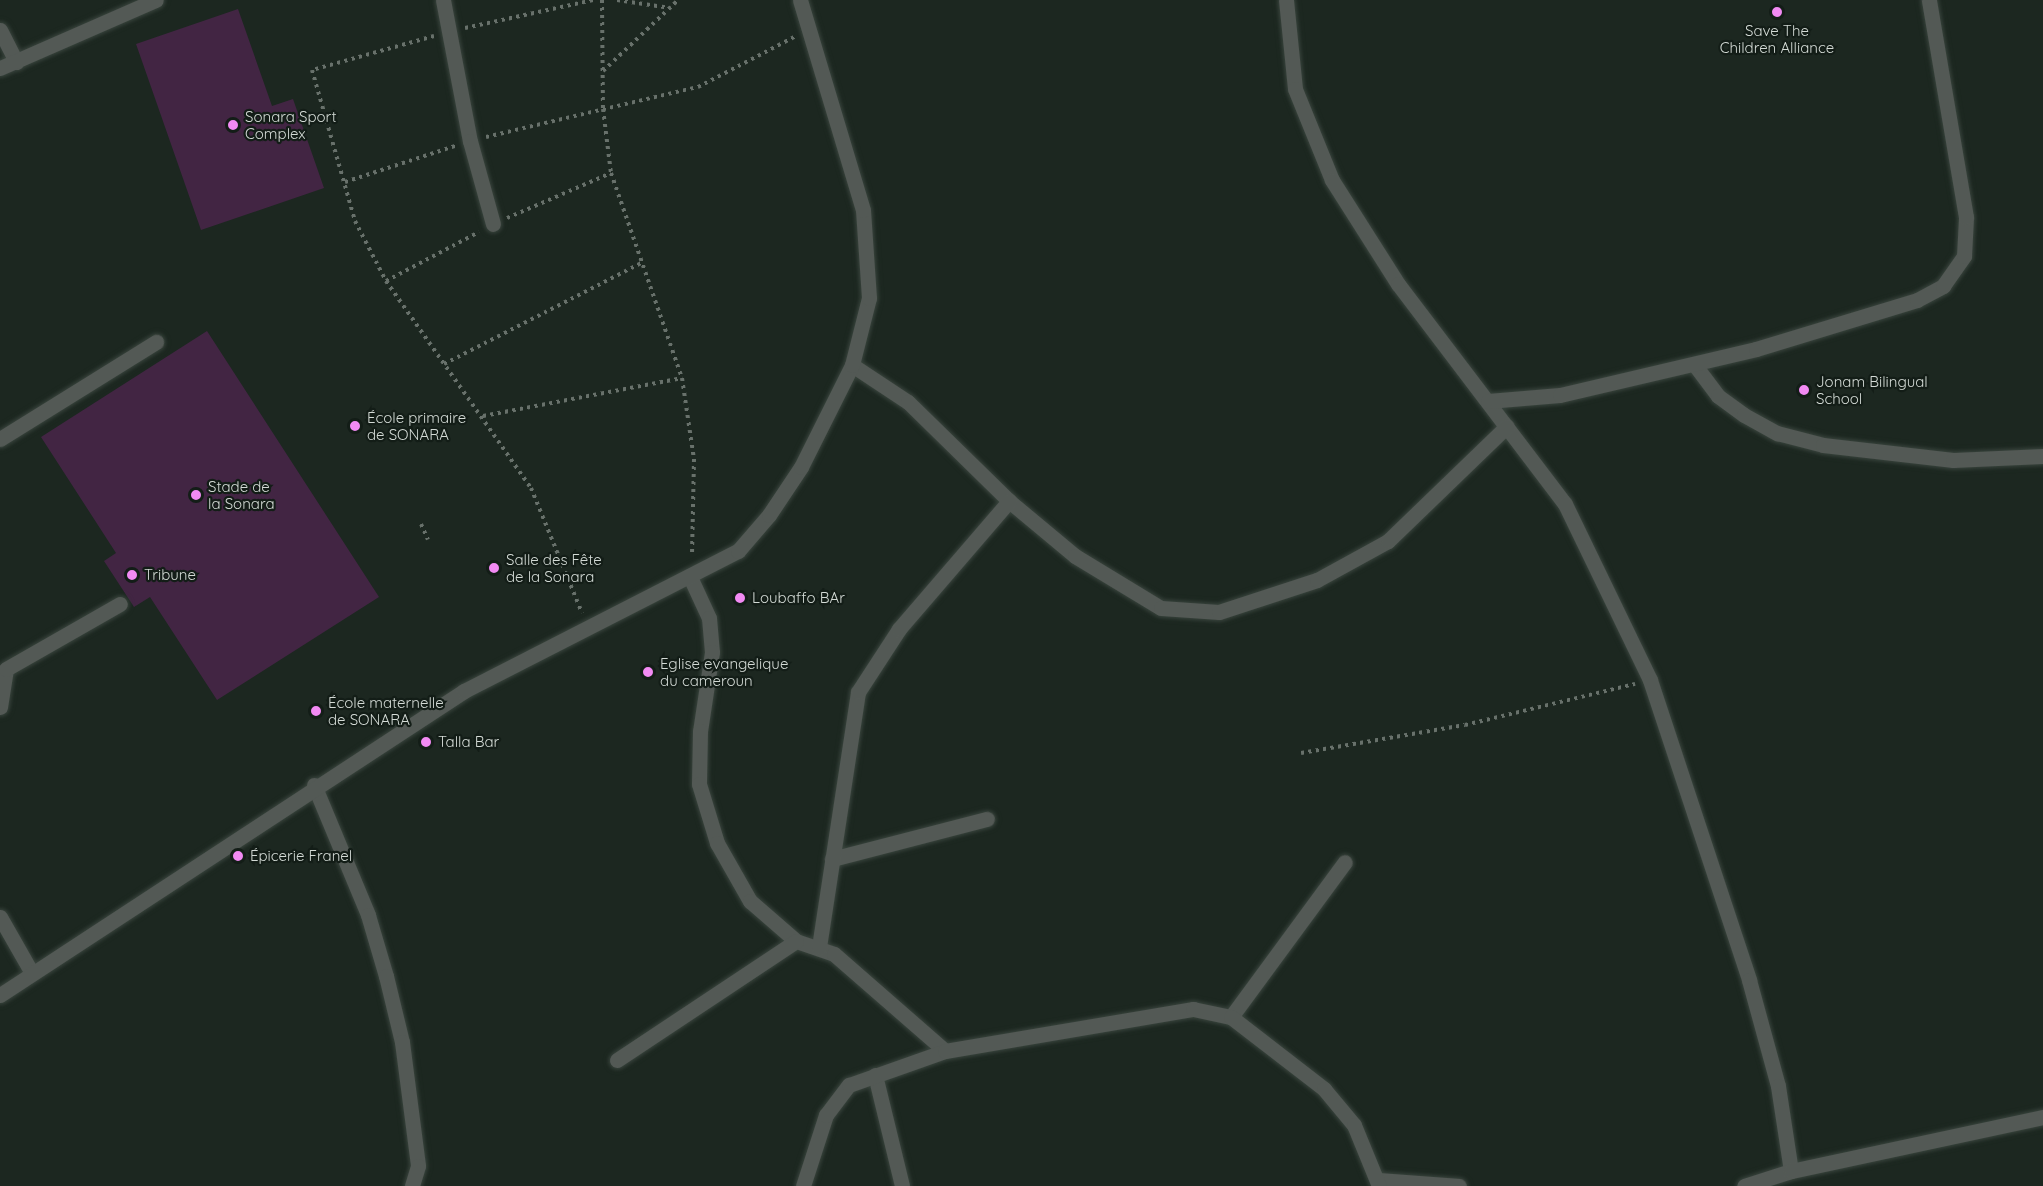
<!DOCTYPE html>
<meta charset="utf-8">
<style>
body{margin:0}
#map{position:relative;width:2043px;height:1186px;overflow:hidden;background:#1c2720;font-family:Quicksand,sans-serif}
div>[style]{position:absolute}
.green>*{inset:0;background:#422543}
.path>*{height:4px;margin-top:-2px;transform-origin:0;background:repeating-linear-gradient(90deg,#68716b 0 3px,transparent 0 7.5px)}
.roads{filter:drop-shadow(0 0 2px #39443d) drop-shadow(0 0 2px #39443d)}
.minor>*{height:15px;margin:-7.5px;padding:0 7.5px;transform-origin:7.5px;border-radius:7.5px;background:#535955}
.dots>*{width:16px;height:16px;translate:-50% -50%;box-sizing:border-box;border:3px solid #131d17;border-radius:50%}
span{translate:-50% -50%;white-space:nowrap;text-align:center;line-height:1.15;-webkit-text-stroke:4.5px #131d17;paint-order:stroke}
.poi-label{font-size:15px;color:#d3dad5}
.left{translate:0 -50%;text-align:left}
</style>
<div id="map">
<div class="green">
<div style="clip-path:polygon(238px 9px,272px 106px,293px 99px,324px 188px,201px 230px,136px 44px)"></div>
<div style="clip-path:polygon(207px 331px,379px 597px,217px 700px,150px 597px,134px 607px,104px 561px,116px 553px,41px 437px)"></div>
</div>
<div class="path">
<div style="left:602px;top:0;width:109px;rotate:89.5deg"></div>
<div style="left:603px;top:109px;width:64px;rotate:82.9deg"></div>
<div style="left:611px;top:173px;width:217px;rotate:70.9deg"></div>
<div style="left:682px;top:378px;width:82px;rotate:81.6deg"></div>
<div style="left:694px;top:459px;width:97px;rotate:91.2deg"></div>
<div style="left:617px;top:0;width:54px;rotate:8.6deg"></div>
<div style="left:465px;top:28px;width:131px;rotate:-12.3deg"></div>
<div style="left:434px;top:36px;width:127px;rotate:164.4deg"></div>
<div style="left:312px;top:70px;width:157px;rotate:74.1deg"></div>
<div style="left:355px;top:221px;width:68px;rotate:62.7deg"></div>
<div style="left:386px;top:281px;width:253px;rotate:55deg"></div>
<div style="left:531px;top:488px;width:135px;rotate:67.8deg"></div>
<div style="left:603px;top:71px;width:103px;rotate:-43.4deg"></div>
<div style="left:486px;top:137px;width:218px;rotate:-13.3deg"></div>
<div style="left:698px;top:87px;width:110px;rotate:-27.5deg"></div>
<div style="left:345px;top:182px;width:116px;rotate:-18.1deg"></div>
<div style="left:507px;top:218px;width:113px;rotate:-23.4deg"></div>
<div style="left:386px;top:281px;width:105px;rotate:-27.8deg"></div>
<div style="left:444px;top:364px;width:221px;rotate:-27.1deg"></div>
<div style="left:483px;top:416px;width:203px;rotate:-10.8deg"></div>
<div style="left:421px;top:524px;width:17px;rotate:66deg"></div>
<div style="left:1301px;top:753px;width:166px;rotate:-9.7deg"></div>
<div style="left:1465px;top:725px;width:175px;rotate:-13.6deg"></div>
</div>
<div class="roads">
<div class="minor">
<div style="left:443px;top:0;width:144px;rotate:79.2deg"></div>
<div style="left:470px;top:141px;width:86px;rotate:74.5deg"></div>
<div style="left:1286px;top:0;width:89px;rotate:84.2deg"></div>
<div style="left:1295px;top:89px;width:98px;rotate:67.9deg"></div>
<div style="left:1332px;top:180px;width:123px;rotate:57.6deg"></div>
<div style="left:1398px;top:284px;width:276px;rotate:52.8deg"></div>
<div style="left:1565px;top:504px;width:195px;rotate:64.2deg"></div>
<div style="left:1650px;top:680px;width:316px;rotate:71.7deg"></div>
<div style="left:1749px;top:980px;width:110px;rotate:74.7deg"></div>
<div style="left:1778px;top:1086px;width:86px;rotate:81.3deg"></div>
<div style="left:1791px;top:1171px;width:49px;rotate:162.3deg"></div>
<div style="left:0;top:30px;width:36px;rotate:63deg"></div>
<div style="left:0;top:68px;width:170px;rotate:-23.6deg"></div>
<div style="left:1694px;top:364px;width:40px;rotate:53deg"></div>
<div style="left:1718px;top:396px;width:32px;rotate:36deg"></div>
<div style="left:1744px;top:415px;width:38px;rotate:29deg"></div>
<div style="left:1777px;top:433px;width:48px;rotate:14.6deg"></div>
<div style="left:1823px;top:445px;width:131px;rotate:6.6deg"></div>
<div style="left:1953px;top:460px;width:90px;rotate:-2.5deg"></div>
<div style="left:852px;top:365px;width:67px;rotate:33.5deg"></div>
<div style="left:908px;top:402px;width:141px;rotate:44.4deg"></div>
<div style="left:1009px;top:501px;width:86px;rotate:39.8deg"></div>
<div style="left:1075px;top:556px;width:100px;rotate:31.2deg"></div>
<div style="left:1161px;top:608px;width:58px;rotate:3.9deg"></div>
<div style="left:1219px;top:612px;width:103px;rotate:-18.1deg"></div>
<div style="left:1317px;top:580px;width:81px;rotate:-28.8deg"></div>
<div style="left:1388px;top:541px;width:165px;rotate:-44deg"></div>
<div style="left:1488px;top:401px;width:72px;rotate:-4.8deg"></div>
<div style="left:1560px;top:395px;width:201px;rotate:-13.2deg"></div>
<div style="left:1756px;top:349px;width:168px;rotate:-16.9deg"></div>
<div style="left:1917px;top:300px;width:30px;rotate:-28deg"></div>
<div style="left:1943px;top:286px;width:37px;rotate:-55deg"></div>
<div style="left:1964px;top:256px;width:39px;rotate:-87deg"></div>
<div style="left:1966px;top:217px;width:220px;rotate:-99.7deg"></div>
<div style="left:0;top:439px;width:184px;rotate:-31.9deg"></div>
<div style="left:691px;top:579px;width:43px;rotate:65.2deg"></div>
<div style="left:709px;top:618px;width:34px;rotate:85deg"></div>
<div style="left:712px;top:652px;width:80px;rotate:98.6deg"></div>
<div style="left:700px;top:731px;width:53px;rotate:91.1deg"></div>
<div style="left:699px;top:784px;width:62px;rotate:73deg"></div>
<div style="left:717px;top:843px;width:67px;rotate:60.4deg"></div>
<div style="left:750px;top:901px;width:61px;rotate:41deg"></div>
<div style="left:796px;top:941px;width:40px;rotate:18.9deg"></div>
<div style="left:834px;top:954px;width:147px;rotate:41.1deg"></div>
<div style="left:0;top:707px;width:38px;rotate:-81deg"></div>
<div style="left:6px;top:669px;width:131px;rotate:-29.7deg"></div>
<div style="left:314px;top:785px;width:141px;rotate:67.4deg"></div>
<div style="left:368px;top:915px;width:64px;rotate:73.6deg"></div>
<div style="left:386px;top:976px;width:68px;rotate:76.4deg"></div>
<div style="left:402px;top:1042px;width:125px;rotate:82.6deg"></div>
<div style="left:418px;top:1166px;width:21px;rotate:107deg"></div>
<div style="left:832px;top:859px;width:160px;rotate:-14.5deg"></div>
<div style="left:0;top:917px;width:64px;rotate:60.3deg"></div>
<div style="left:819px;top:947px;width:258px;rotate:-81.3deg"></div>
<div style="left:858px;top:692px;width:75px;rotate:-56.9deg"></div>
<div style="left:899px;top:629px;width:169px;rotate:-49.3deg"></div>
<div style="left:0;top:995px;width:555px;rotate:-33.23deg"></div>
<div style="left:464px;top:691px;width:308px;rotate:-27.1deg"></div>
<div style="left:738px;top:551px;width:48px;rotate:-49.3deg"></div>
<div style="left:769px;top:515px;width:58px;rotate:-56.3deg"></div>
<div style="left:801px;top:467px;width:114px;rotate:-63.4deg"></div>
<div style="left:852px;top:365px;width:69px;rotate:-75.8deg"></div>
<div style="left:869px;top:298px;width:88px;rotate:-93.9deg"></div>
<div style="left:863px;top:210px;width:219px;rotate:-106.7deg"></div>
<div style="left:1231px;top:1017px;width:192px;rotate:-53.7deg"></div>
<div style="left:617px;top:1060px;width:215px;rotate:-33.6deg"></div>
<div style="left:875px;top:1075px;width:114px;rotate:76.3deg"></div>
<div style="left:1791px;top:1171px;width:258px;rotate:-12.1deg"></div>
<div style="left:1379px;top:1180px;width:80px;rotate:4.3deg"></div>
<div style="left:803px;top:1186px;width:75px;rotate:-72.1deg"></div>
<div style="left:826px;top:1115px;width:38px;rotate:-53deg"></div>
<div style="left:849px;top:1085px;width:102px;rotate:-19.5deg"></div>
<div style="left:945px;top:1051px;width:252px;rotate:-9.6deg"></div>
<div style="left:1193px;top:1009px;width:39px;rotate:12deg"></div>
<div style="left:1231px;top:1017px;width:118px;rotate:37.7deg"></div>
<div style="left:1324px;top:1089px;width:47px;rotate:50.2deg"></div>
<div style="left:1354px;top:1125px;width:66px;rotate:67.7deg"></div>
</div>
</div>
<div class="dots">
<div style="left:1777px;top:12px;background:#f28af3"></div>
<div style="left:233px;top:125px;background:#f28af3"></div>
<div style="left:1804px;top:390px;background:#f28af3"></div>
<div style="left:355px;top:426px;background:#f28af3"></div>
<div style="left:196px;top:495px;background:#f28af3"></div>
<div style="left:494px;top:568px;background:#f28af3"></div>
<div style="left:132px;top:575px;background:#f28af3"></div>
<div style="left:740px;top:598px;background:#f28af3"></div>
<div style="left:648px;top:672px;background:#f28af3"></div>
<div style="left:316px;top:711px;background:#f28af3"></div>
<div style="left:426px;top:742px;background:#f28af3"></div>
<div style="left:238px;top:856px;background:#f28af3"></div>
</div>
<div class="poi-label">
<span style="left:1777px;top:39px">Save The<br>Children Alliance</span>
<span class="left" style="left:245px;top:125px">Sonara Sport<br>Complex</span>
<span class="left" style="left:1816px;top:390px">Jonam Bilingual<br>School</span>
<span class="left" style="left:367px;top:426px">École primaire<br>de SONARA</span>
<span class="left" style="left:208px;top:495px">Stade de<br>la Sonara</span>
<span class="left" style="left:506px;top:568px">Salle des Fête<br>de la Sonara</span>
<span class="left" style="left:144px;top:575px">Tribune</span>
<span class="left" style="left:752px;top:598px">Loubaffo BAr</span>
<span class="left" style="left:660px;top:672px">Eglise evangelique<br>du cameroun</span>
<span class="left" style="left:328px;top:711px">École maternelle<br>de SONARA</span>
<span class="left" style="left:438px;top:742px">Talla Bar</span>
<span class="left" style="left:250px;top:856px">Épicerie Franel</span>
</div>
</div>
